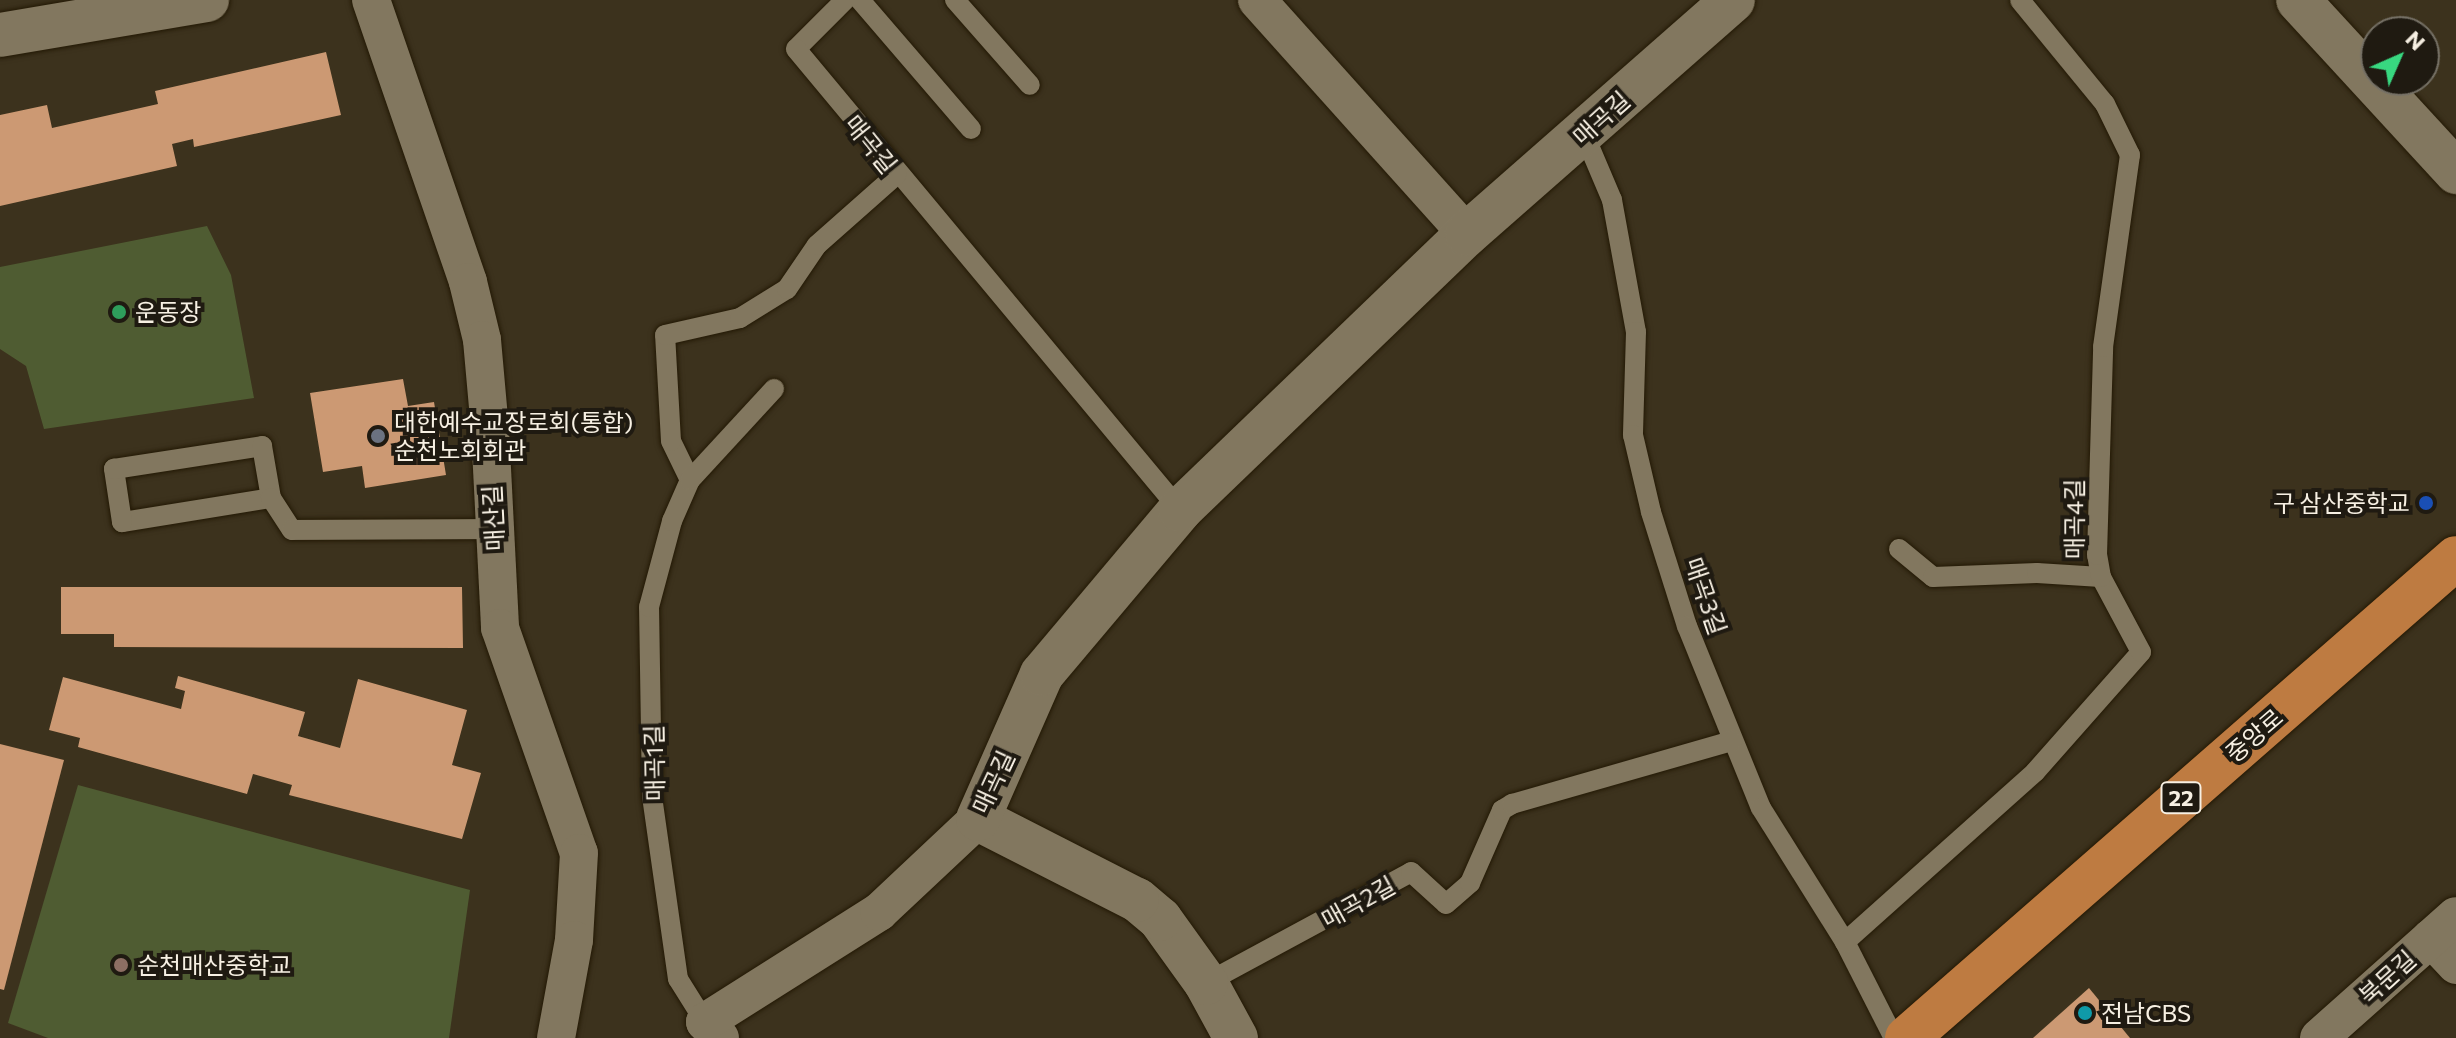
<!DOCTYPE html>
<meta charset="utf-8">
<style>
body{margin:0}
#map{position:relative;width:2456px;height:1038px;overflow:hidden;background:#3c321d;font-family:Commissioner,"Noto Sans KR",sans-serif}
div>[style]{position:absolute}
.green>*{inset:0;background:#4f5c32}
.building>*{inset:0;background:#cc9973}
.roads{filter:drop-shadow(0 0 2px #231905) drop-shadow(0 0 2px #231905)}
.service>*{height:20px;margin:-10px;padding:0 10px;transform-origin:10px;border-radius:10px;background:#82775f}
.minor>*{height:38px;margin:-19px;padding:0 19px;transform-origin:19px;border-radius:19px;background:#82775f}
.tertiary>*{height:44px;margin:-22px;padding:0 22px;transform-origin:22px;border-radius:22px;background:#82775f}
.primary>*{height:44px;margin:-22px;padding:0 22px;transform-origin:22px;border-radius:22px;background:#be7b41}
.dots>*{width:22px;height:22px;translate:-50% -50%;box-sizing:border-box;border:4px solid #1f1a11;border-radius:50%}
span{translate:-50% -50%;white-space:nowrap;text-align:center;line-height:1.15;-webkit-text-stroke:8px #1f1a11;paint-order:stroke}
.shield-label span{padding:2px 6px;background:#1f1a11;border:2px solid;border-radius:6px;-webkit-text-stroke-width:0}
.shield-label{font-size:22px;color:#f7f0e3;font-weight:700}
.street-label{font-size:24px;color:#f7f0e3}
.poi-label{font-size:24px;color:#f7f0e3}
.left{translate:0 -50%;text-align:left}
.right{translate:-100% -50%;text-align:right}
.north{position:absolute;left:2360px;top:16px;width:80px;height:80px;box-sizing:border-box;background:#1f1a11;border:2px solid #757065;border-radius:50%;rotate:45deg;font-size:22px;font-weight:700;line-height:32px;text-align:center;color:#f7f0e3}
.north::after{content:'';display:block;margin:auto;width:28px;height:36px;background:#38d880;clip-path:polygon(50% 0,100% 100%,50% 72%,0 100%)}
</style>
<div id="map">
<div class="green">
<div style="clip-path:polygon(207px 226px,231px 275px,254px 398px,44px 429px,26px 366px,0 349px,0 267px)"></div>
<div style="clip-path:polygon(78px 785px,470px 890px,449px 1038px,48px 1038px,8px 1023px)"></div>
</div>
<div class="building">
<div style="clip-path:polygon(326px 52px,341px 115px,194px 147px,193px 139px,172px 144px,177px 166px,0 206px,0 115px,47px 105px,52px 128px,158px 104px,155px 91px)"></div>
<div style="clip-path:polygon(403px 379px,408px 406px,434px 402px,446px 475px,365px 488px,362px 466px,323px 472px,310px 393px)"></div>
<div style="clip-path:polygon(61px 587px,462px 587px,463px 648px,114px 647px,114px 634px,61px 634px)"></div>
<div style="clip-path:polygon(178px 676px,305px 712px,298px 736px,340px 748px,358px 679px,467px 710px,452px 765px,481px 773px,462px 839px,289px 795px,292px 785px,253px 774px,247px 794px,78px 747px,80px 738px,49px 730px,63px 677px,181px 709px,185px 691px,175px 688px)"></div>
<div style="clip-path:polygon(0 744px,64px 760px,4px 990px,0 989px)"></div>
<div style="clip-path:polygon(2089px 988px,2130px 1038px,2033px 1038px)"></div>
</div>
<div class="roads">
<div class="service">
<div style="left:845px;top:0;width:69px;rotate:135deg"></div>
<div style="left:796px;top:49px;width:600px;rotate:50.21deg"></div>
<div style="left:860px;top:0;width:170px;rotate:49.3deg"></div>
<div style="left:955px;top:0;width:113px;rotate:48.6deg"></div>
<div style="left:1584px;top:134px;width:72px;rotate:67deg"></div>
<div style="left:1612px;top:200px;width:134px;rotate:79.7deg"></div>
<div style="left:1636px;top:332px;width:103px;rotate:91.7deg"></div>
<div style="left:1633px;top:435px;width:79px;rotate:76.8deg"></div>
<div style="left:1651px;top:512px;width:120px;rotate:72.5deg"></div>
<div style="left:1687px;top:626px;width:196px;rotate:67.9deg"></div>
<div style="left:1761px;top:808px;width:158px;rotate:57.9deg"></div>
<div style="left:1845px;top:942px;width:108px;rotate:63deg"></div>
<div style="left:690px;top:480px;width:43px;rotate:-116deg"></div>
<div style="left:671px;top:441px;width:106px;rotate:-93.2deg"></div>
<div style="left:665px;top:335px;width:77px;rotate:-12.8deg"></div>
<div style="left:740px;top:318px;width:55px;rotate:-31.7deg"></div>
<div style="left:787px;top:289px;width:53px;rotate:-55.7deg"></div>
<div style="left:817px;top:245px;width:106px;rotate:-41.5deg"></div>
<div style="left:271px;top:498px;width:151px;rotate:170.8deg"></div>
<div style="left:122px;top:522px;width:54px;rotate:-98.6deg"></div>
<div style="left:114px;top:469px;width:150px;rotate:-8.8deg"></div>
<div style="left:262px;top:446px;width:53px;rotate:80.2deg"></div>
<div style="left:271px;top:498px;width:38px;rotate:57deg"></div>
<div style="left:292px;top:530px;width:201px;rotate:-0.3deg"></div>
<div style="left:1899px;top:549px;width:44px;rotate:39.5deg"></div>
<div style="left:1933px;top:577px;width:104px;rotate:-2.2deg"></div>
<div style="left:2037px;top:573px;width:64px;rotate:3.6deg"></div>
<div style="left:1845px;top:942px;width:255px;rotate:-41.8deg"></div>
<div style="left:2035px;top:772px;width:160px;rotate:-48.5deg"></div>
<div style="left:2141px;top:652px;width:85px;rotate:-118.1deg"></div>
<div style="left:2101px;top:577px;width:22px;rotate:-100deg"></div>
<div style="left:2097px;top:555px;width:208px;rotate:-88.3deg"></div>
<div style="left:2103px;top:347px;width:194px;rotate:-82deg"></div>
<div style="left:2130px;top:155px;width:57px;rotate:-116.1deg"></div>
<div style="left:2105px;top:104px;width:134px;rotate:-129.3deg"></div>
<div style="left:1206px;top:983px;width:233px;rotate:-28.4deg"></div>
<div style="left:1411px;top:872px;width:47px;rotate:42.4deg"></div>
<div style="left:1446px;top:904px;width:32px;rotate:-41deg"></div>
<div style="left:1470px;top:883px;width:80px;rotate:-66.3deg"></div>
<div style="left:1502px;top:810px;width:12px;rotate:-31deg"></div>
<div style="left:1512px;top:804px;width:229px;rotate:-16deg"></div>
<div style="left:705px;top:1022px;width:51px;rotate:-122.1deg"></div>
<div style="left:678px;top:979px;width:185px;rotate:-98.1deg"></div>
<div style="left:652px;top:796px;width:189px;rotate:-90.9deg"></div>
<div style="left:649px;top:607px;width:89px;rotate:-75deg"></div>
<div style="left:672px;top:521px;width:45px;rotate:-66.3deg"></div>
<div style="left:690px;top:480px;width:124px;rotate:-47.3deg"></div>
</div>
<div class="minor">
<div style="left:371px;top:0;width:298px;rotate:71deg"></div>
<div style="left:468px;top:282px;width:60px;rotate:76.4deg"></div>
<div style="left:482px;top:340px;width:89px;rotate:84.9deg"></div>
<div style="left:490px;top:429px;width:199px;rotate:87.1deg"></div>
<div style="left:500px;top:628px;width:238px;rotate:70.7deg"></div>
<div style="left:579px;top:853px;width:87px;rotate:93.3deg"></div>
<div style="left:574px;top:940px;width:100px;rotate:100.4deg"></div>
<div style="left:1257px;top:0;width:314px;rotate:48.1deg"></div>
<div style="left:2431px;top:938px;width:37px;rotate:47deg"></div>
<div style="left:720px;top:1038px;width:22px;rotate:-133deg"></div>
<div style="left:705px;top:1022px;width:206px;rotate:-32.3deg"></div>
<div style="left:879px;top:912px;width:136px;rotate:-43.2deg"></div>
<div style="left:2319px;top:1038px;width:183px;rotate:-41.7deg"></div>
</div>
<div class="tertiary">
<div style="left:2298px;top:0;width:234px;rotate:47.4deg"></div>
<div style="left:0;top:35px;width:210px;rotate:-9.6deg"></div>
<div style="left:1236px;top:1038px;width:63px;rotate:-118.6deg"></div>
<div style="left:1206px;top:983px;width:79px;rotate:-125.7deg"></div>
<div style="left:1160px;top:919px;width:30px;rotate:-140deg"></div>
<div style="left:1137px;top:900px;width:178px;rotate:-153deg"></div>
<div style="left:978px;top:819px;width:158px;rotate:-66.2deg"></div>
<div style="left:1042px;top:674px;width:214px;rotate:-49.9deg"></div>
<div style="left:1180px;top:510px;width:398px;rotate:-43.9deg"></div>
<div style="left:1467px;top:234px;width:354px;rotate:-41.3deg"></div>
</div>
<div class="primary">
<div style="left:1907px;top:1038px;width:729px;rotate:-41.16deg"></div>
</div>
</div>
<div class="dots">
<div style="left:119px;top:312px;background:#2e9e5b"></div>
<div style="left:378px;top:436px;background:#6b7280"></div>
<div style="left:2426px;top:503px;background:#1a4fb4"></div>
<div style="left:121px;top:965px;background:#8d6e63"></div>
<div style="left:2085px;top:1013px;background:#0f9aa8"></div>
</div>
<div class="shield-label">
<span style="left:2181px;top:798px">22</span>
</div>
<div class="street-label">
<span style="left:1601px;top:118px;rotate:-42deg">매곡길</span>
<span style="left:871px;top:144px;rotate:51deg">매곡길</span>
<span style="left:493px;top:518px;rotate:-93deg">매산길</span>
<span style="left:2074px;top:519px;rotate:-90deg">매곡4길</span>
<span style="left:1706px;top:596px;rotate:71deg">매곡3길</span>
<span style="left:2254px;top:735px;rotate:-41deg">중앙로</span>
<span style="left:654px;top:763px;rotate:-91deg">매곡1길</span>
<span style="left:993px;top:782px;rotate:-65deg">매곡길</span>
<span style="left:1358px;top:902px;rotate:-29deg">매곡2길</span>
<span style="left:2387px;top:977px;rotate:-42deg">북문길</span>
</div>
<div class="poi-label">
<span class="left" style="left:135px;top:312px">운동장</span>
<span class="left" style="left:394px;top:436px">대한예수교장로회(통합)<br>순천노회회관</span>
<span class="right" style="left:2410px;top:503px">구 삼산중학교</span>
<span class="left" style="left:137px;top:965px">순천매산중학교</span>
<span class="left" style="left:2101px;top:1013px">전남CBS</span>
</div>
<div class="north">N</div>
</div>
